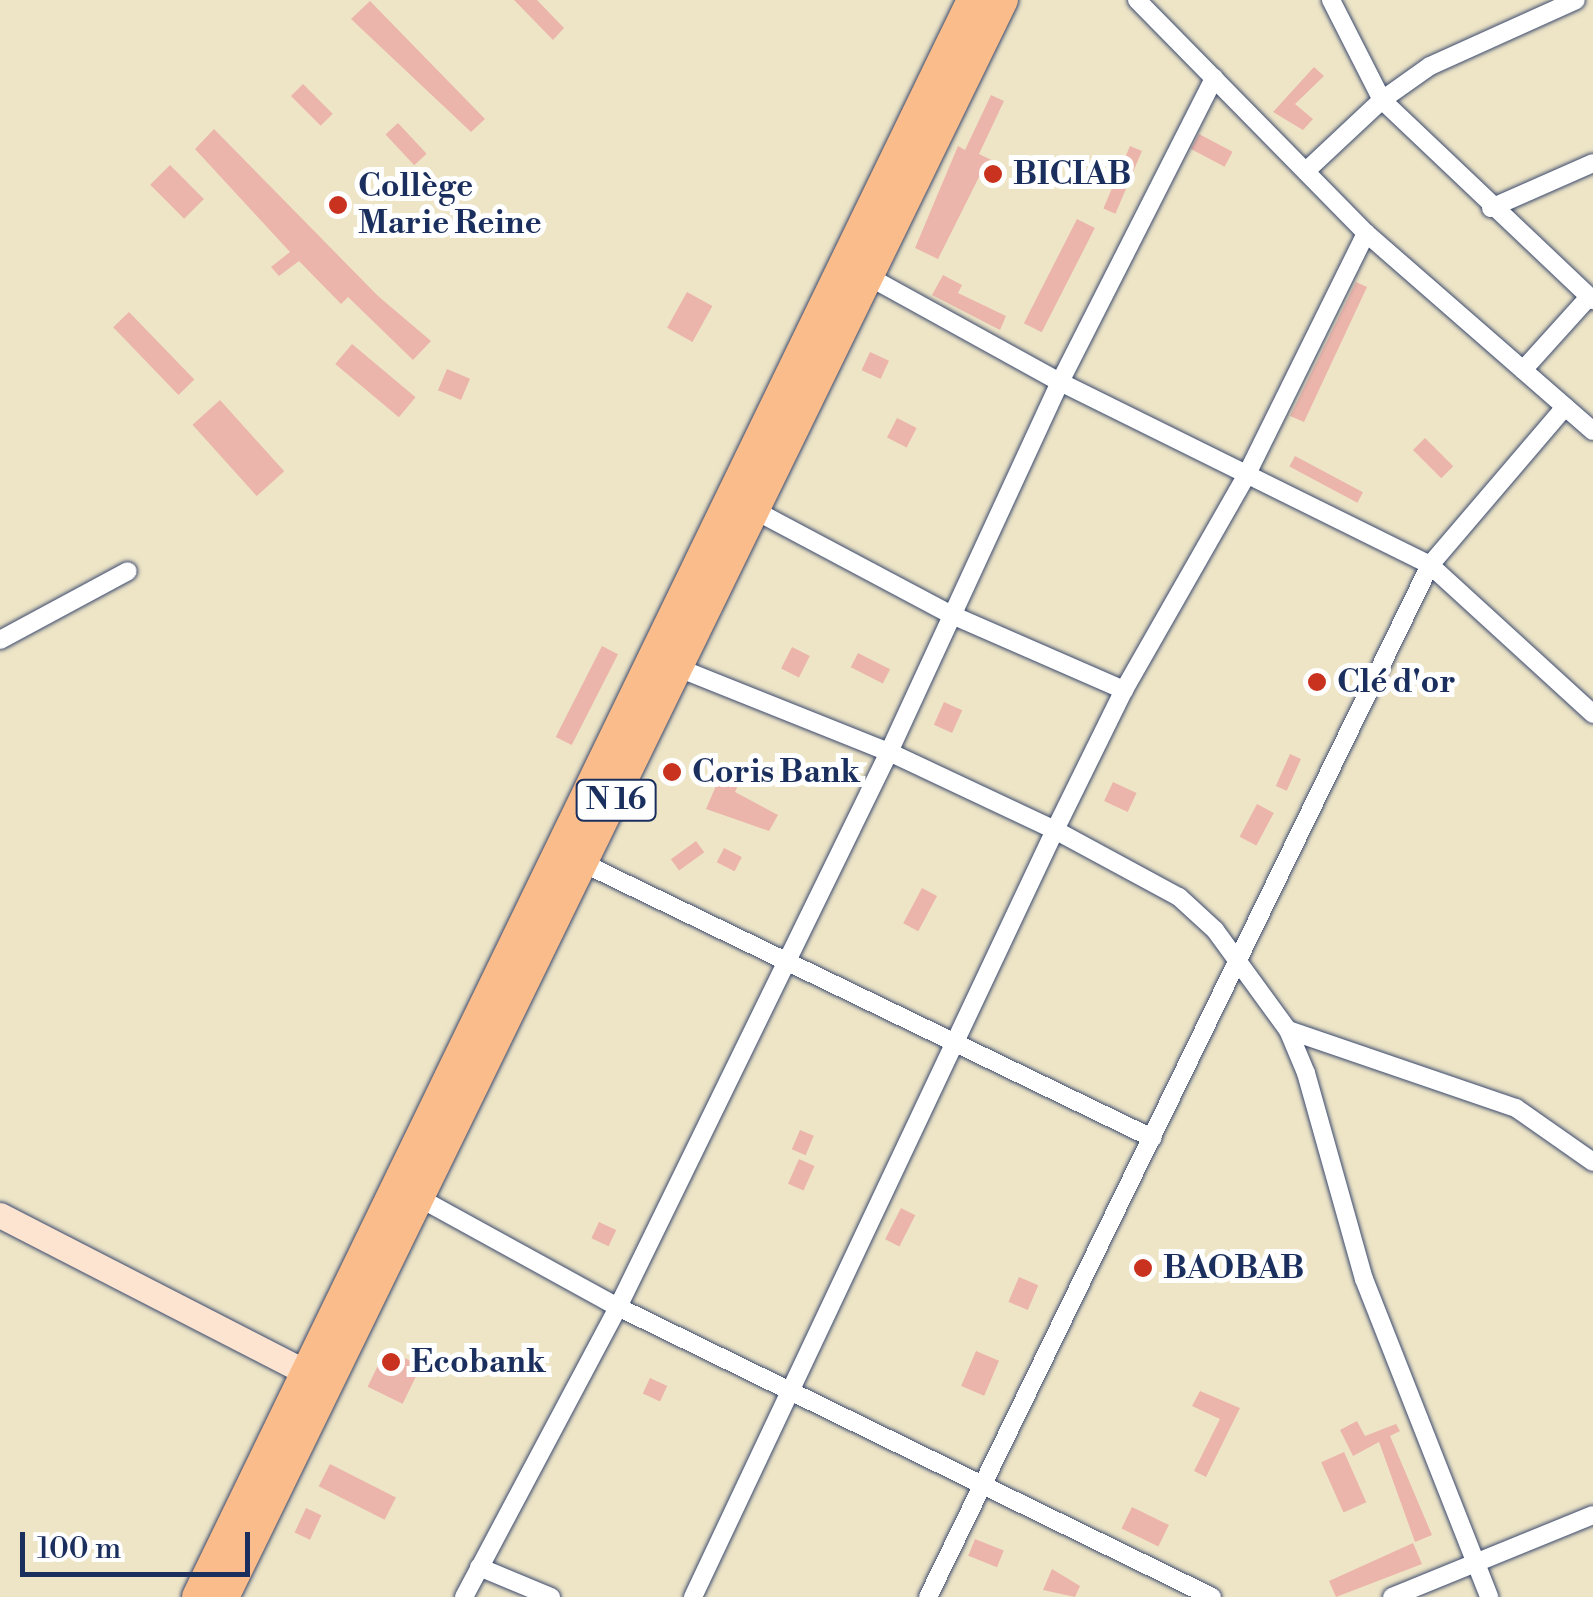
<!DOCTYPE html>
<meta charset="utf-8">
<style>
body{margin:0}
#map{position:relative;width:1593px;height:1597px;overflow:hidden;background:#eee5c7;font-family:"Libre Bodoni",serif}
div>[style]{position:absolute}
.building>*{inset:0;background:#ebb5ab;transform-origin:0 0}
.roads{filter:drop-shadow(0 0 2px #3b4a6e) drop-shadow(0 0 2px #3b4a6e)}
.street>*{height:18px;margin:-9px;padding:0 9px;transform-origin:9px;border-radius:9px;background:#fff}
.secondary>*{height:25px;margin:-12.5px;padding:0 12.5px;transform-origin:12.5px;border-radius:12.5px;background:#fde4d0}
.highway>*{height:32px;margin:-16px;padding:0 16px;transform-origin:16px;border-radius:16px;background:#f9bc8a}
.dots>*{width:28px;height:28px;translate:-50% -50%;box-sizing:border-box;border:5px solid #fff;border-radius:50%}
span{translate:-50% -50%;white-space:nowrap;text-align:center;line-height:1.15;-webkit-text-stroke:10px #fff;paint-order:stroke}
.shield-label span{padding:2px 8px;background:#fff;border:2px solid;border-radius:8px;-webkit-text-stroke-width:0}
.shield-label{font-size:30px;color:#1b2f5e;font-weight:700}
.poi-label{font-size:32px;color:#1b2f5e;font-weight:700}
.left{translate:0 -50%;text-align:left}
.scale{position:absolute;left:20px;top:1532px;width:230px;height:45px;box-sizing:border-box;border:5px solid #1b2f5e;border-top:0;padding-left:12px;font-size:30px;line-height:35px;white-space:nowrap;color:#1b2f5e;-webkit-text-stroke:8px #fff;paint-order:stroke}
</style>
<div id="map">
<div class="building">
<div style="clip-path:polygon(514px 0,537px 0,564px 28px,553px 40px)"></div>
<div style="clip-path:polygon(370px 1px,485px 119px,471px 132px,351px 19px)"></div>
<div style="clip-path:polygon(1314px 67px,1324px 76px,1295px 104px,1313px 119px,1303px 130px,1273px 112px)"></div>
<div style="left:303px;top:84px;width:42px;height:17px;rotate:45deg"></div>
<div style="clip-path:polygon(991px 95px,1004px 101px,979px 154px,1002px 165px,994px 183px,979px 177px,938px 259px,915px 248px,958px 146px,965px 150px)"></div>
<div style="left:398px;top:123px;width:42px;height:17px;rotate:47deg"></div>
<div style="clip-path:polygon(214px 129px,378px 296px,431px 341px,413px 360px,348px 297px,341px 304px,299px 261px,279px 276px,271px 267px,290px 252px,195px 149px)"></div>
<div style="left:1199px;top:134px;width:38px;height:17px;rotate:28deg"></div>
<div style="left:1130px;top:146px;width:13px;height:68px;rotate:23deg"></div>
<div style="left:170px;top:165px;width:48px;height:28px;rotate:45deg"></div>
<div style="left:1077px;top:219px;width:20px;height:117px;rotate:27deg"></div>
<div style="clip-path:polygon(943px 275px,962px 285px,958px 293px,1006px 316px,1000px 330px,932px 295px)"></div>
<div style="clip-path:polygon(1356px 282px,1367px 287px,1304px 422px,1290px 416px)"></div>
<div style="left:687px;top:292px;width:29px;height:41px;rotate:29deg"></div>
<div style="left:129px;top:312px;width:94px;height:22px;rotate:46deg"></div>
<div style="left:352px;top:344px;width:83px;height:26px;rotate:40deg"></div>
<div style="left:870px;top:352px;width:21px;height:20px;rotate:25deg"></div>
<div style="left:447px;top:369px;width:25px;height:23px;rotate:23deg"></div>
<div style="left:220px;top:400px;width:96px;height:37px;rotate:48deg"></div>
<div style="left:897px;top:418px;width:22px;height:22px;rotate:27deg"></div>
<div style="left:1425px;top:438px;width:40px;height:17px;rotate:45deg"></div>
<div style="left:1295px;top:456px;width:77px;height:12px;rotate:28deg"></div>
<div style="left:602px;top:646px;width:18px;height:102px;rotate:27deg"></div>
<div style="left:792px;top:647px;width:20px;height:24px;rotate:27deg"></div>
<div style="left:858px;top:653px;width:36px;height:16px;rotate:27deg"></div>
<div style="left:944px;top:702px;width:20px;height:25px;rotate:24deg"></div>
<div style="left:1290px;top:754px;width:12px;height:35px;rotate:24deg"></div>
<div style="clip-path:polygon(721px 774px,739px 783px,735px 792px,778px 815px,769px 831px,706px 809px)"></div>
<div style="left:1113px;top:782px;width:26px;height:21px;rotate:25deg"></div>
<div style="left:1257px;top:804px;width:19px;height:37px;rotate:28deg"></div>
<div style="left:696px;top:841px;width:14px;height:31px;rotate:54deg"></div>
<div style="left:724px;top:848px;width:20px;height:16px;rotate:27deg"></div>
<div style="left:922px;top:888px;width:17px;height:40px;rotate:28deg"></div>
<div style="left:800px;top:1130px;width:15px;height:21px;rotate:23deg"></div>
<div style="left:799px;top:1159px;width:17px;height:27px;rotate:24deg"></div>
<div style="left:901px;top:1208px;width:16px;height:35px;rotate:27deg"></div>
<div style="left:599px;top:1222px;width:19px;height:18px;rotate:25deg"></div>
<div style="left:1019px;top:1277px;width:21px;height:27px;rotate:23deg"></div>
<div style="left:386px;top:1349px;width:39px;height:42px;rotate:26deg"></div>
<div style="left:976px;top:1351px;width:25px;height:38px;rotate:23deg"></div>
<div style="left:650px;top:1378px;width:19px;height:17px;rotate:25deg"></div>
<div style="clip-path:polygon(1200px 1391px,1240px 1408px,1206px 1477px,1194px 1471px,1220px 1419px,1192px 1406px)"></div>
<div style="clip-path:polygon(1357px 1421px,1365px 1436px,1396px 1424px,1400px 1431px,1390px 1436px,1432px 1535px,1415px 1542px,1379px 1442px,1353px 1456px,1340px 1430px)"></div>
<div style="left:1344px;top:1452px;width:55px;height:25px;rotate:66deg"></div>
<div style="left:330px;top:1464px;width:74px;height:25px;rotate:27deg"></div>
<div style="left:1132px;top:1507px;width:41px;height:24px;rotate:26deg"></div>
<div style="left:306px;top:1508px;width:17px;height:27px;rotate:25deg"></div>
<div style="left:975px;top:1539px;width:31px;height:18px;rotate:22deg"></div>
<div style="clip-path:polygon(1413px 1543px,1422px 1564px,1336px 1597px,1329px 1581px)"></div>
<div style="clip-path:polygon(1052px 1569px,1080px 1586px,1075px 1597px,1043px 1590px)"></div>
</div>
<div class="roads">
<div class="street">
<div style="left:1137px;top:0;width:327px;rotate:45.5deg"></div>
<div style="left:1366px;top:233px;width:301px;rotate:41.1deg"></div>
<div style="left:1331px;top:0;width:112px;rotate:63deg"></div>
<div style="left:1382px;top:100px;width:291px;rotate:43.5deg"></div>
<div style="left:1306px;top:171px;width:104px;rotate:-43.1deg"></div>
<div style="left:1382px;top:100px;width:59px;rotate:-35.3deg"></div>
<div style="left:1430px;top:66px;width:160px;rotate:-24.3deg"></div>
<div style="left:1491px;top:208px;width:111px;rotate:-23.8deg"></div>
<div style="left:864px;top:274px;width:224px;rotate:28.9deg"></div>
<div style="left:1060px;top:382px;width:413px;rotate:26.3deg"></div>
<div style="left:1430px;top:565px;width:221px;rotate:42.4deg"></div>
<div style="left:1523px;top:370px;width:98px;rotate:-47.9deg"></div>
<div style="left:756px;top:511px;width:220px;rotate:28deg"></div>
<div style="left:950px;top:614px;width:190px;rotate:23.6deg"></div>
<div style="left:0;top:640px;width:145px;rotate:-28.3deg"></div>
<div style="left:671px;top:665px;width:235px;rotate:21.8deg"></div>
<div style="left:889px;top:752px;width:183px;rotate:25.2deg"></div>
<div style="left:1055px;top:830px;width:141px;rotate:28.4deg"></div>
<div style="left:1179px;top:897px;width:49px;rotate:42.5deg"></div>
<div style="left:1215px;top:930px;width:124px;rotate:53.9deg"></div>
<div style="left:1288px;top:1030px;width:47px;rotate:67.3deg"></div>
<div style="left:1306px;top:1073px;width:214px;rotate:74.3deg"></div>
<div style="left:1364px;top:1279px;width:342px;rotate:68.5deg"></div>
<div style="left:585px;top:864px;width:630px;rotate:25.79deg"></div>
<div style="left:1288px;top:1030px;width:241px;rotate:18.9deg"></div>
<div style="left:1516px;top:1108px;width:94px;rotate:35deg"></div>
<div style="left:414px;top:1195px;width:233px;rotate:28.8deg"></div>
<div style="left:618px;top:1307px;width:661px;rotate:26.02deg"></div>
<div style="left:479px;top:1567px;width:78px;rotate:22.6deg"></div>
<div style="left:464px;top:1597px;width:328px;rotate:-62deg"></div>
<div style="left:618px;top:1307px;width:618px;rotate:-63.97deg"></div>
<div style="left:889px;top:752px;width:408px;rotate:-65.2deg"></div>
<div style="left:1060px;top:382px;width:341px;rotate:-63.1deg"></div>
<div style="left:693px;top:1597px;width:848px;rotate:-64.73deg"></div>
<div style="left:1055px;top:830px;width:156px;rotate:-63.8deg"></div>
<div style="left:1124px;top:690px;width:246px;rotate:-60.3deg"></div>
<div style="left:1246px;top:476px;width:271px;rotate:-63.7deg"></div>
<div style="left:928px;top:1597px;width:1148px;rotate:-64.06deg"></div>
<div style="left:1430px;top:565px;width:208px;rotate:-49.5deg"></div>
<div style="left:1392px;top:1597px;width:217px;rotate:-22.2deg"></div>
</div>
<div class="secondary">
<div style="left:0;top:1215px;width:359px;rotate:27.2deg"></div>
</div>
<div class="highway">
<div style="left:198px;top:1597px;width:1775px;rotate:-64.11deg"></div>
<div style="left:223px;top:1597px;width:1777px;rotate:-64deg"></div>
</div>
</div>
<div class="dots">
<div style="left:993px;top:174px;background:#c8321e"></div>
<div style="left:338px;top:205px;background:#c8321e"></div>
<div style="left:1317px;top:682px;background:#c8321e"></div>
<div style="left:672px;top:772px;background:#c8321e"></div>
<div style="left:1143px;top:1268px;background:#c8321e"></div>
<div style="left:391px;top:1362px;background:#c8321e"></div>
</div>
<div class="shield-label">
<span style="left:616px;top:800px">N 16</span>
</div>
<div class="poi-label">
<span class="left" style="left:1013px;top:174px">BICIAB</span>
<span class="left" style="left:358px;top:205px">Collège<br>Marie Reine</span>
<span class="left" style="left:1337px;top:682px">Clé d'or</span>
<span class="left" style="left:692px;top:772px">Coris Bank</span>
<span class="left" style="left:1163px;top:1268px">BAOBAB</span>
<span class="left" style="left:411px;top:1362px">Ecobank</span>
</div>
<div class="scale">100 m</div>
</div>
